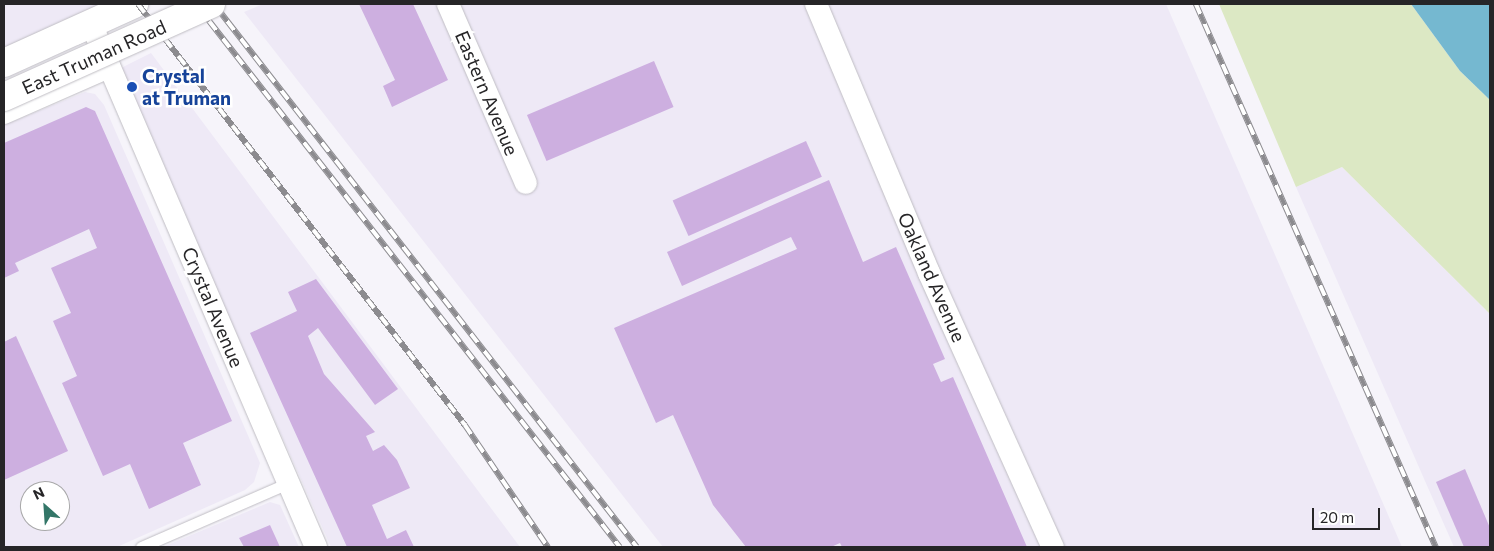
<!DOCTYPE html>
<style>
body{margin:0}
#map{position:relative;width:1494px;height:551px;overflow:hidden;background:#f6f4fa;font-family:Commissioner,sans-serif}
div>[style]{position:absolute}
.built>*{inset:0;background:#eee9f6}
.green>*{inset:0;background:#dce8c4}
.water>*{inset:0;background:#75b8d0}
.building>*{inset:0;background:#cdafe0;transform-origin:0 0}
.roads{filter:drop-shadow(0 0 1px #bfbdc3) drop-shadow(0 0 1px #bfbdc3)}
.service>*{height:11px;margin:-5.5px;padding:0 5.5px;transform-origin:5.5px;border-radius:5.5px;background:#fff}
.minor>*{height:22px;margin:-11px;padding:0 11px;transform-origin:11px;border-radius:11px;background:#fff}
.secondary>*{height:28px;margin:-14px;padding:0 14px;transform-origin:14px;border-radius:14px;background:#fff}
.rail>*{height:5.5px;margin-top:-2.75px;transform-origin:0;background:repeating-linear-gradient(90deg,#fff 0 11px,#8c8b8f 0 22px);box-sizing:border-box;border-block:1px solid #8c8b8f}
.bridges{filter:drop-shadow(0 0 1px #bfbdc3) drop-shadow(0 0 1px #bfbdc3)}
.secondary-bridge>*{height:28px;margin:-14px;padding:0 14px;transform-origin:14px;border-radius:14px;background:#fff}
.dots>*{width:14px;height:14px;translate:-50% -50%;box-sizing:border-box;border:2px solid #fff;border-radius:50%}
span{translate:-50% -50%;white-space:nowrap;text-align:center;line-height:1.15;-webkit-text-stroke:5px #fff;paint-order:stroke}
.street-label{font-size:19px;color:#262527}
.transit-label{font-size:19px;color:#164399;font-weight:700}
.left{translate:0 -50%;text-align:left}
.frame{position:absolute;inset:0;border:5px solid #262527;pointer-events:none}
.north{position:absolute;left:20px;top:481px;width:50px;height:50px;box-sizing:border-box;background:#fff;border:1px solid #a8a8a9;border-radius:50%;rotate:334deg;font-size:14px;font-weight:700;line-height:20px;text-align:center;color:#262527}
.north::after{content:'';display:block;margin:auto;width:18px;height:22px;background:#337668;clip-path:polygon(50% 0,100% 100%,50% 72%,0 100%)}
.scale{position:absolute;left:1312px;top:508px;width:68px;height:22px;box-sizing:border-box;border:2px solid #262527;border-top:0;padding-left:6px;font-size:15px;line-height:18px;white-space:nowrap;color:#262527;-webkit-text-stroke:4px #fff;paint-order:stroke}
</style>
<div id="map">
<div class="built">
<div style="clip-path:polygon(4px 4px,100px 4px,102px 6px,4px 51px)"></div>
<div style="clip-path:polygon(263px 4px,1166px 4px,1402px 547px,663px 547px,244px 12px)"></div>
<div style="clip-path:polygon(151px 53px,520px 547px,331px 547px,119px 69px)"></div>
<div style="clip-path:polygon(evenodd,85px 92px,95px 94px,104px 105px,260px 463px,254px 482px,245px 490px,117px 547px,4px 547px,4px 125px,85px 92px,30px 491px,60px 491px,60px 521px,30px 521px,30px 491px)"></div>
<div style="clip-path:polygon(1342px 167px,1490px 314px,1490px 547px,1454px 547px,1296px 187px)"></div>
<div style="clip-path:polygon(270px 502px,280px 505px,299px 547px,163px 547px)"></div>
</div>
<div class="green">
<div style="clip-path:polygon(1219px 4px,1411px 4px,1460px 71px,1490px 100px,1490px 314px,1342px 167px,1296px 187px)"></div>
</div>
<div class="water">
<div style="clip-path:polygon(1411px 4px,1490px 4px,1490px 100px,1460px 71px)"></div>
</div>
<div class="building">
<div style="clip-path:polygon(359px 4px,413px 4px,448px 80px,392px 107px,383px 86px,395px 80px)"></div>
<div style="left:654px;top:61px;width:50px;height:138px;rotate:67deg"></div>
<div style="clip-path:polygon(86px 107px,95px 111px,232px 421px,183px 443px,201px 485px,149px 509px,130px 464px,103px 476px,62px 383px,77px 376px,53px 321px,71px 313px,51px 268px,97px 248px,89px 229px,15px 263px,19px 271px,4px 278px,4px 143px)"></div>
<div style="left:806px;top:141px;width:39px;height:146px;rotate:66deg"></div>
<div style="clip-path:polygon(829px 180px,863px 262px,896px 247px,945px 359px,933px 364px,941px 382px,953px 377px,1027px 547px,842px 547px,840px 543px,831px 547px,746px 547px,713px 505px,673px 415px,656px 423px,614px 328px,797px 249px,791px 237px,682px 286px,667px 252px)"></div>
<div style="clip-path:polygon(316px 279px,398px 389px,375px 405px,318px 328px,308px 336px,324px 374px,375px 432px,366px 436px,373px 451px,384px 445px,397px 460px,410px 488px,372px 505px,387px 539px,406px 530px,414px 547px,347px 547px,250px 333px,297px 311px,288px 292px)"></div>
<div style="clip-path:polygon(16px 336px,68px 451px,4px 480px,4px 342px)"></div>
<div style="clip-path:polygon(1465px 469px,1490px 528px,1490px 547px,1464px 547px,1436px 482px)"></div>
<div style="clip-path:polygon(270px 525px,280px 547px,244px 547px,239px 538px)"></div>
</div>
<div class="roads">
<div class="service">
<div style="left:141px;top:547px;width:160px;rotate:-23.5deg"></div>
</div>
<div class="minor">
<div style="left:448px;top:4px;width:195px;rotate:66.5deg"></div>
<div style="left:816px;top:4px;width:292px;rotate:67.2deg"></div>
<div style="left:929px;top:273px;width:301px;rotate:65.7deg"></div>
<div style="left:75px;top:34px;width:19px;rotate:-25deg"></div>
<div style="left:92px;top:26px;width:567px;rotate:66.74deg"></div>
<div style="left:4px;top:113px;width:115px;rotate:-23.7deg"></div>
</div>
<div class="secondary">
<div style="left:4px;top:63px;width:143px;rotate:-24.4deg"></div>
</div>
</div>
<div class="rail">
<div style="left:138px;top:4px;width:533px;rotate:52.16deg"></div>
<div style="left:465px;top:425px;width:148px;rotate:55.8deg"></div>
<div style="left:196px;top:4px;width:689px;rotate:52.02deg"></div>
<div style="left:214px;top:4px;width:688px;rotate:52.08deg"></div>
<div style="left:1196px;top:4px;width:594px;rotate:66.16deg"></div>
</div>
<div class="bridges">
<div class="secondary-bridge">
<div style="left:4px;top:97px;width:227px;rotate:-24.2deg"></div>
</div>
</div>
<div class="dots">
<div style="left:132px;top:87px;background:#1a4fb4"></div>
</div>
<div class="street-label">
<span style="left:94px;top:57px;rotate:-24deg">East Truman Road</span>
<span style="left:487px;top:93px;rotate:67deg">Eastern Avenue</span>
<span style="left:932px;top:277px;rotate:66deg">Oakland Avenue</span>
<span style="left:213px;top:307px;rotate:67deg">Crystal Avenue</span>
</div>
<div class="transit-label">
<span class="left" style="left:142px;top:87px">Crystal<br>at Truman</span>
</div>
<div class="frame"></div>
<div class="north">N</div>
<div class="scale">20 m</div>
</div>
